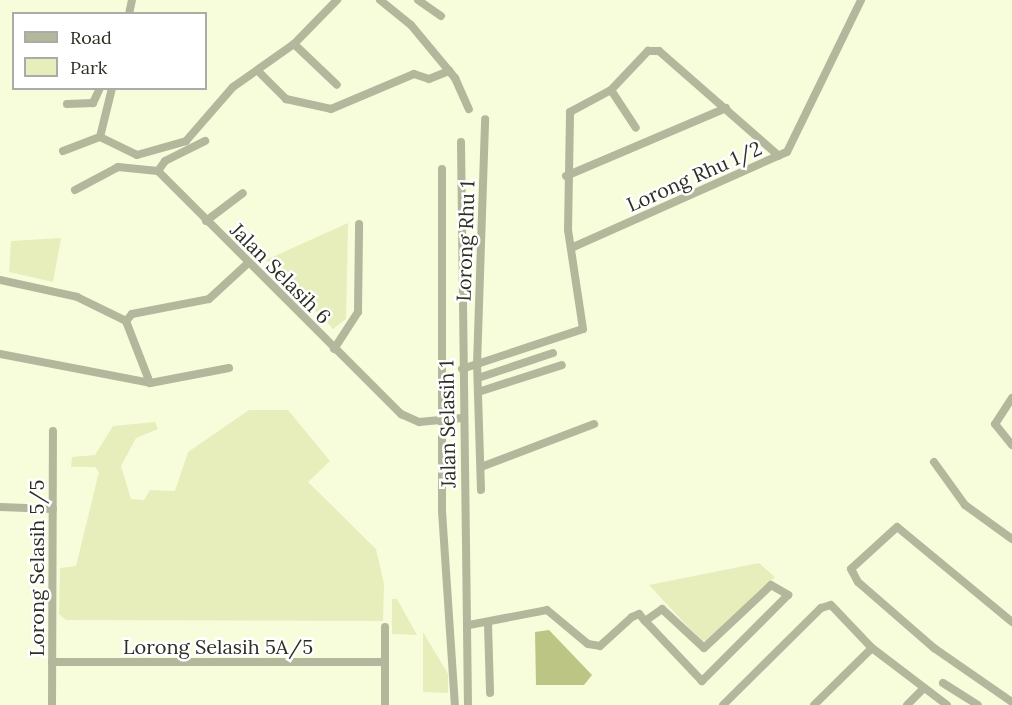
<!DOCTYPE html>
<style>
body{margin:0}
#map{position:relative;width:1012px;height:705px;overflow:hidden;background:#f7fcdb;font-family:Lora,serif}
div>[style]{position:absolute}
.green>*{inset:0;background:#e7eebb}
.water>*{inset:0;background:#bdc585}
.street>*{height:8px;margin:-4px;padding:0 4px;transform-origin:4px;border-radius:4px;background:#b3b79b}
span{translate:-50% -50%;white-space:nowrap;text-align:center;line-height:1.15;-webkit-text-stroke:5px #fff;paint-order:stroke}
.street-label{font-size:20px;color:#2d2f22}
.legend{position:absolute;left:12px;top:12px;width:195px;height:78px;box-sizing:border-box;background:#fff;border:2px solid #abaca7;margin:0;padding:8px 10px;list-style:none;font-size:18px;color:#2d2f22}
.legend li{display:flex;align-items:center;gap:12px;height:30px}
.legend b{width:30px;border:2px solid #abaca7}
</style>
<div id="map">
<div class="green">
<div style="clip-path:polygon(348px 223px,346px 319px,333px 329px,266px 260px)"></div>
<div style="clip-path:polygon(61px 238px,53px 282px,9px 272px,11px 241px)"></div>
<div style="clip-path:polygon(249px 410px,288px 410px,330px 461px,308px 482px,376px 549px,384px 584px,383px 621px,66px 620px,59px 614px,60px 568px,76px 566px,99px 472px,95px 467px,71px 467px,72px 457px,95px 455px,113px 426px,155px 422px,158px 429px,136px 438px,121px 466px,131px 499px,144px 500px,150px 490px,175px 491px,188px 452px)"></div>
<div style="clip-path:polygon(759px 563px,775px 577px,707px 641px,702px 642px,649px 585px)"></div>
<div style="clip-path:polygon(392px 599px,397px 599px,417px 635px,392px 634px)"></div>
<div style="clip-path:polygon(423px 632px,448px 674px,448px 693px,423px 692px)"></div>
</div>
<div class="water">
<div style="clip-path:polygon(549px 630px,592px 675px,584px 685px,536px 685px,535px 632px)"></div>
</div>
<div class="street">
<div style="left:380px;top:0;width:40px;rotate:39deg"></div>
<div style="left:411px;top:25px;width:69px;rotate:50.3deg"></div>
<div style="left:455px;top:78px;width:34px;rotate:66deg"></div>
<div style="left:418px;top:0;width:28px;rotate:35deg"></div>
<div style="left:129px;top:14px;width:14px;rotate:-78deg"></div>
<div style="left:294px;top:44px;width:59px;rotate:43.6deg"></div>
<div style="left:258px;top:71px;width:40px;rotate:45deg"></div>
<div style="left:286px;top:99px;width:46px;rotate:12.5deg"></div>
<div style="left:331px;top:109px;width:90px;rotate:-22.9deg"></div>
<div style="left:414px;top:74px;width:16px;rotate:18deg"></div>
<div style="left:429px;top:79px;width:22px;rotate:-22deg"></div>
<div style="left:611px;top:90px;width:45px;rotate:56.7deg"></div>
<div style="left:67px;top:104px;width:26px;rotate:-2deg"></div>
<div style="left:93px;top:103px;width:17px;rotate:-65deg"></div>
<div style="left:100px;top:137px;width:41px;rotate:25.9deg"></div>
<div style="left:137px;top:155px;width:51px;rotate:-15.9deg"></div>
<div style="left:186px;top:141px;width:72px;rotate:-49deg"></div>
<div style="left:233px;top:87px;width:75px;rotate:-35.2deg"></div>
<div style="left:294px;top:44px;width:62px;rotate:-45.7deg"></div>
<div style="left:100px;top:137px;width:50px;rotate:-76.2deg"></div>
<div style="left:461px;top:142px;width:563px;rotate:89.29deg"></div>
<div style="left:63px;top:151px;width:40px;rotate:-21deg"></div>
<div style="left:442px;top:169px;width:342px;rotate:90deg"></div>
<div style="left:442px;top:511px;width:194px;rotate:86.2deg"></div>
<div style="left:158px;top:171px;width:12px;rotate:-55deg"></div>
<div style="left:165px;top:161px;width:45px;rotate:-26.6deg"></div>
<div style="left:566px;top:176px;width:174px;rotate:-23deg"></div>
<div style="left:75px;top:190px;width:49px;rotate:-28.1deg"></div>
<div style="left:118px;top:167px;width:40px;rotate:5.7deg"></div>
<div style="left:158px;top:171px;width:344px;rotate:45deg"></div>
<div style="left:401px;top:414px;width:20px;rotate:24deg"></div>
<div style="left:419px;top:422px;width:43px;rotate:-5.3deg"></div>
<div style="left:206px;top:221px;width:46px;rotate:-37.1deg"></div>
<div style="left:571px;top:248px;width:236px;rotate:-24deg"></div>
<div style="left:787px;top:152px;width:169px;rotate:-64deg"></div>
<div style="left:0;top:280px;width:79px;rotate:12.4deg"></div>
<div style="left:77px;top:297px;width:55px;rotate:26.1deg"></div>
<div style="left:334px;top:349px;width:44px;rotate:-57deg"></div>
<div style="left:358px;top:312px;width:88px;rotate:-89.3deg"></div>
<div style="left:0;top:354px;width:153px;rotate:10.9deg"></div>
<div style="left:229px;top:368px;width:80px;rotate:169.2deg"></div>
<div style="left:150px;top:383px;width:66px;rotate:-111.2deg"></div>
<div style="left:126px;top:321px;width:9px;rotate:-49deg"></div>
<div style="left:132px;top:314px;width:78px;rotate:-11deg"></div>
<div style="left:209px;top:299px;width:52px;rotate:-42.6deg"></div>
<div style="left:462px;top:369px;width:127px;rotate:-18.3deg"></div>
<div style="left:583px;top:329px;width:100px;rotate:-98.6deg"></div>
<div style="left:568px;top:230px;width:118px;rotate:-89deg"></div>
<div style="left:570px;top:112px;width:47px;rotate:-28.2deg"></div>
<div style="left:611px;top:90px;width:54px;rotate:-46.5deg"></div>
<div style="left:648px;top:51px;width:11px"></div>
<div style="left:659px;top:51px;width:159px;rotate:41.2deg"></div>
<div style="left:478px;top:378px;width:79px;rotate:-18.4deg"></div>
<div style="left:478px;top:392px;width:88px;rotate:-17.8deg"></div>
<div style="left:1012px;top:398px;width:31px;rotate:123deg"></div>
<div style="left:995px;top:424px;width:27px;rotate:51deg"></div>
<div style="left:934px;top:462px;width:53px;rotate:54.2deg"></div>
<div style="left:965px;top:505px;width:58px;rotate:35.9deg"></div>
<div style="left:481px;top:467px;width:121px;rotate:-20.8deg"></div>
<div style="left:481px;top:490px;width:125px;rotate:-91.8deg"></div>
<div style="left:477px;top:365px;width:246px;rotate:-88.1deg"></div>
<div style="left:0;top:507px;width:53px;rotate:2.2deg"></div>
<div style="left:1012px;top:622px;width:149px;rotate:-140.4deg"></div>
<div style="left:897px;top:527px;width:62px;rotate:137.6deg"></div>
<div style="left:851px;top:569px;width:15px;rotate:62deg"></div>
<div style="left:858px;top:582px;width:101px;rotate:41deg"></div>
<div style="left:934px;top:648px;width:95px;rotate:34.7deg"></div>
<div style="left:488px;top:624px;width:69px;rotate:88.3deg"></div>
<div style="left:469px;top:625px;width:79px;rotate:-10.9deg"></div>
<div style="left:547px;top:610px;width:53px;rotate:39.7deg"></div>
<div style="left:588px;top:644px;width:12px;rotate:9deg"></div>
<div style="left:600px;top:646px;width:43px;rotate:-42.2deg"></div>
<div style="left:632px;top:617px;width:8px;rotate:-23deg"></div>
<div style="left:639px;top:614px;width:9px;rotate:49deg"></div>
<div style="left:645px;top:621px;width:21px;rotate:-35deg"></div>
<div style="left:662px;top:609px;width:57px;rotate:42.9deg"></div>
<div style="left:704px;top:648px;width:92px;rotate:-43.2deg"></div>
<div style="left:771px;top:585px;width:20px;rotate:30deg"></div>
<div style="left:788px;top:595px;width:122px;rotate:135deg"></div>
<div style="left:702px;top:681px;width:83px;rotate:-133.5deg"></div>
<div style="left:385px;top:627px;width:78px;rotate:90deg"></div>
<div style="left:52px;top:662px;width:332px"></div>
<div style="left:943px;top:683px;width:41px;rotate:32.2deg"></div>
<div style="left:52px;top:705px;width:274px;rotate:-89.8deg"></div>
<div style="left:723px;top:705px;width:138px;rotate:-44.7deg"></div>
<div style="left:821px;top:608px;width:10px;rotate:-17deg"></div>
<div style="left:831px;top:605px;width:59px;rotate:46.4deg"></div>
<div style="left:872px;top:648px;width:94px;rotate:37.2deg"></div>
<div style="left:814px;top:705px;width:81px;rotate:-44.5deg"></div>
<div style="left:907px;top:705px;width:21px;rotate:-45deg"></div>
</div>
<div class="street-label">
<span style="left:694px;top:176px;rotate:-24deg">Lorong Rhu 1/2</span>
<span style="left:465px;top:241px;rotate:-88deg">Lorong Rhu 1</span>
<span style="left:281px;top:273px;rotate:45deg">Jalan Selasih 6</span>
<span style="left:447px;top:424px;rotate:-91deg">Jalan Selasih 1</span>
<span style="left:36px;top:568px;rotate:-90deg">Lorong Selasih 5/5</span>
<span style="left:218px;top:646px">Lorong Selasih 5A/5</span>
</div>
<ul class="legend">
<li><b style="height:8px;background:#b3b79b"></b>Road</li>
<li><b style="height:16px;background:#e7eebb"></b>Park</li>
</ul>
</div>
